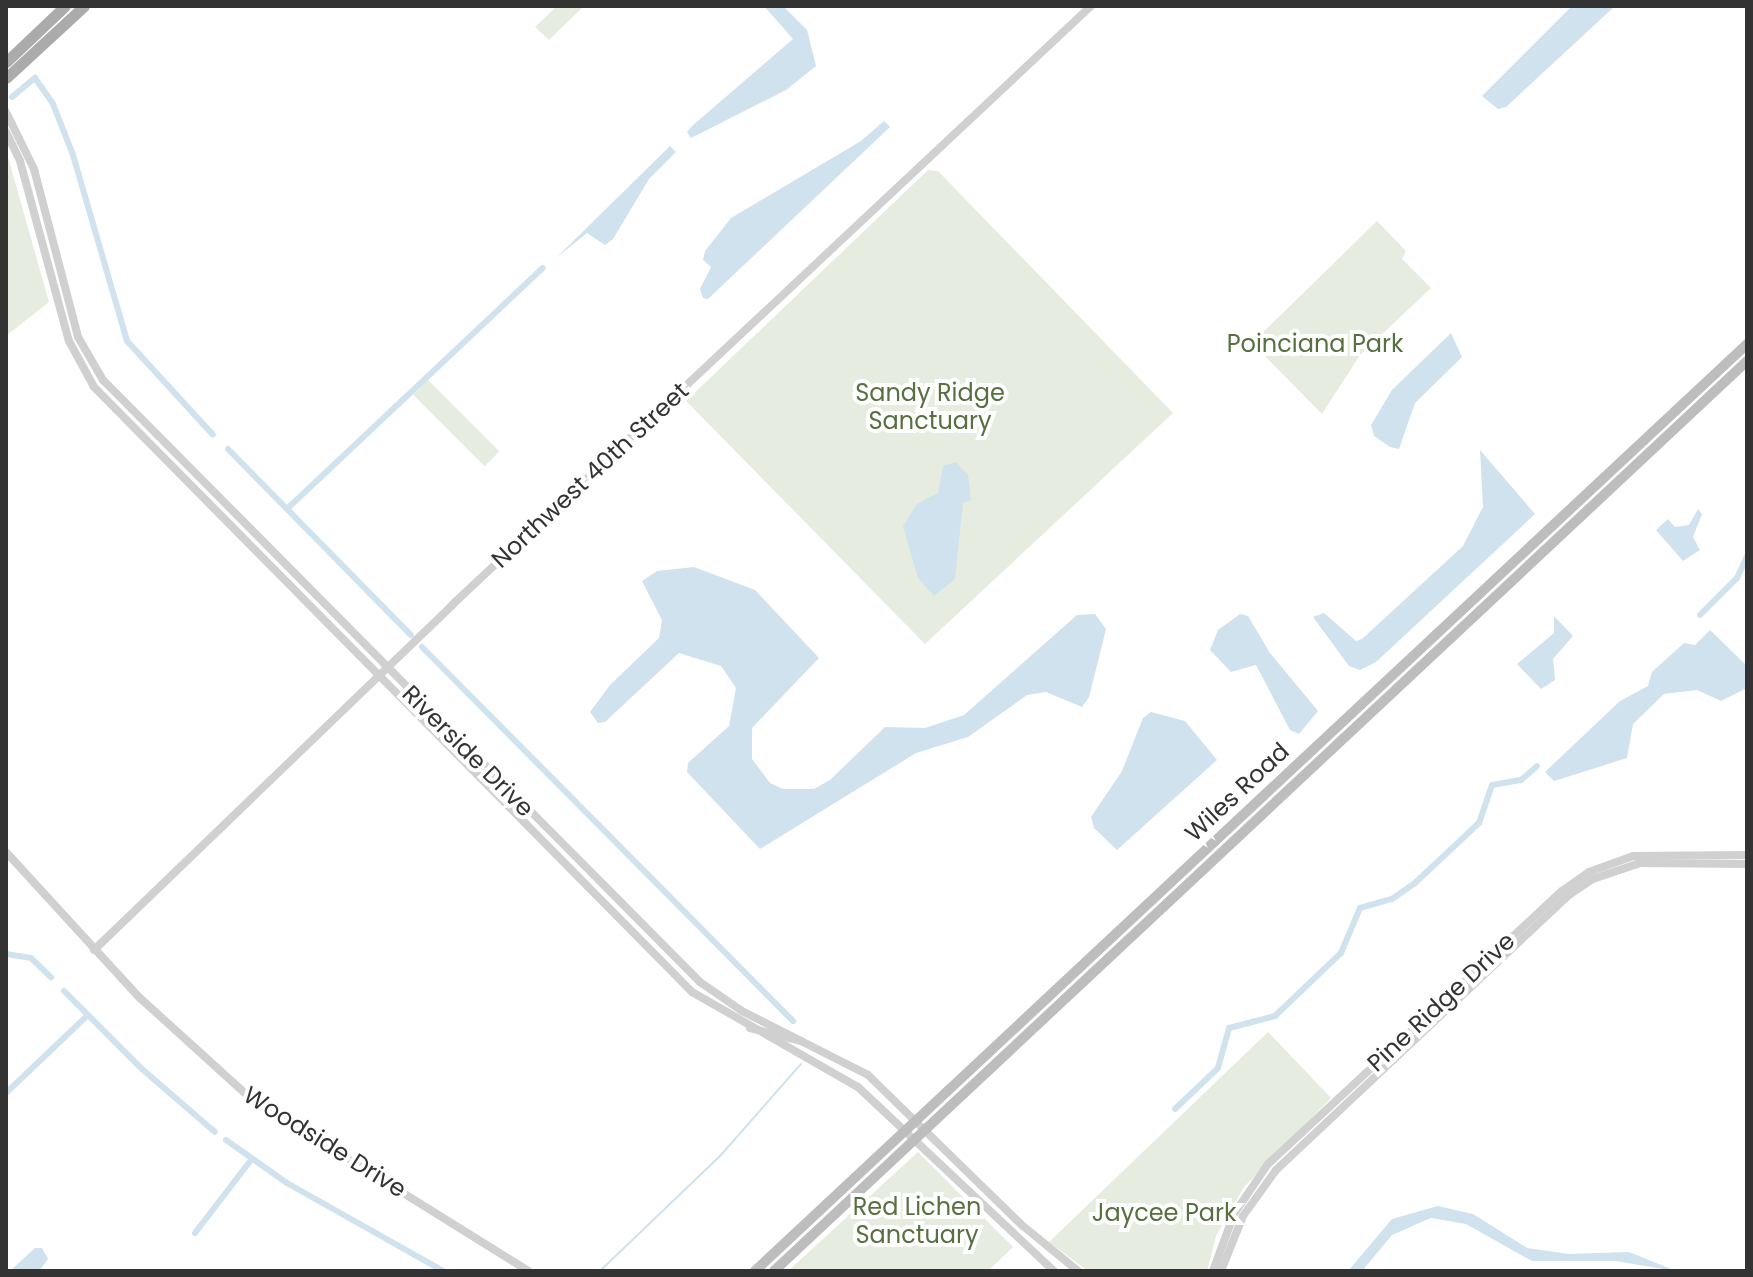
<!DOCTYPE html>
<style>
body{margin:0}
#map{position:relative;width:1753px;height:1277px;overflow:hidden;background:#fff;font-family:Poppins,sans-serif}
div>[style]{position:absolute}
.green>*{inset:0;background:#e6ecdf;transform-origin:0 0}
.water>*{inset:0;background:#cfe2ee}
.stream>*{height:2px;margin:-1px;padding:0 1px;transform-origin:1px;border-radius:1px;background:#cfe2ee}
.canal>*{height:6px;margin:-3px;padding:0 3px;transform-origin:3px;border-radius:3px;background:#cfe2ee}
.tertiary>*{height:8px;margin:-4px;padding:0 4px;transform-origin:4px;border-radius:4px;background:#d0d0d0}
.secondary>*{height:10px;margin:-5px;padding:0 5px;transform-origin:5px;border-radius:5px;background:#bdbdbd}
.primary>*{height:11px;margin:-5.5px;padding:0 5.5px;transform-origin:5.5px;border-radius:5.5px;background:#ababab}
span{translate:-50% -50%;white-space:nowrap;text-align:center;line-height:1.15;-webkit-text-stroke:8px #fff;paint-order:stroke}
.park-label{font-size:24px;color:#56703f}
.street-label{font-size:24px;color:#333}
.frame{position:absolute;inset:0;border:8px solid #333;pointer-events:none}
</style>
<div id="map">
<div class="green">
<div style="clip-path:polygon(557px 6px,584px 6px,549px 40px,535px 27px)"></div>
<div style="clip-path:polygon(6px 150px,49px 302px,6px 336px)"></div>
<div style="clip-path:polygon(928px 170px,938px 171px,1173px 413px,925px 644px,686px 401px)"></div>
<div style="clip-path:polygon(1377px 221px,1406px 251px,1402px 259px,1431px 288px,1360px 355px,1322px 414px,1252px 343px)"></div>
<div style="left:428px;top:380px;width:101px;height:21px;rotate:45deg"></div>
<div style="clip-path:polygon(1268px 1032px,1331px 1098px,1244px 1187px,1216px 1236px,1207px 1271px,1088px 1271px,1049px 1242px)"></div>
<div style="clip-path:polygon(918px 1152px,1013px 1247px,988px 1271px,788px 1271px)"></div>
</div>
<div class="water">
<div style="clip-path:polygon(764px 6px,783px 6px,807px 30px,816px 66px,786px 90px,691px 138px,687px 132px,692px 126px,793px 39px)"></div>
<div style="clip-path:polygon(1572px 6px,1615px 6px,1506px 107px,1498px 109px,1482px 96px)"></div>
<div style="clip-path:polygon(884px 121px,890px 127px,708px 299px,703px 298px,700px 289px,711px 267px,703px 260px,705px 251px,731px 218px,861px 141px)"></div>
<div style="clip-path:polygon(670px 146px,676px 152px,649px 179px,613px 239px,605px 245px,587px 233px,556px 258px)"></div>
<div style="clip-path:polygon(1451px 333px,1462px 357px,1415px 403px,1399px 449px,1390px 447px,1374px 436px,1371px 425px,1392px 390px)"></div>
<div style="clip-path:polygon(1480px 450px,1535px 514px,1376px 662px,1360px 670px,1349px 666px,1313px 617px,1324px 613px,1356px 641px,1362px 639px,1463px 546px,1483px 507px)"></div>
<div style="clip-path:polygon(956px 462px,968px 475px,971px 500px,963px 503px,955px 579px,934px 596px,918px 578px,903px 526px,917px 504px,938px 493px,943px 466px)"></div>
<div style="clip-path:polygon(1698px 509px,1702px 514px,1693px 537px,1700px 550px,1683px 561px,1656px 530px,1668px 519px,1675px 527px,1689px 525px)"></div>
<div style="clip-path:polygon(694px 567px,755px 590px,819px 658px,752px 728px,752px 759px,770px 783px,783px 789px,814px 789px,830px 780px,885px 727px,925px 728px,964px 715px,1077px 615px,1095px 614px,1106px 629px,1089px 697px,1082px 707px,1046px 692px,1027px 695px,968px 737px,916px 753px,760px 849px,687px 772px,688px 763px,729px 726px,736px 688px,721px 666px,679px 653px,605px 722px,598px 723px,590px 712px,610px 685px,659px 638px,662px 620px,642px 581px,657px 571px)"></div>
<div style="clip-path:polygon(1240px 614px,1248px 616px,1270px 653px,1318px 711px,1299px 734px,1290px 730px,1256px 665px,1231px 672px,1210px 650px,1218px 630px)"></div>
<div style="clip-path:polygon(1554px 616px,1573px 636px,1553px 659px,1555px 680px,1541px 689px,1517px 664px,1554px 633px)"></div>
<div style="clip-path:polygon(1710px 630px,1747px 666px,1747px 688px,1721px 701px,1697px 690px,1664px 694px,1633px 724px,1627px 758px,1554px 781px,1545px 772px,1620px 701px,1648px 686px,1652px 672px,1684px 643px,1695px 645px)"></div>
<div style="clip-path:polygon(1151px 712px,1185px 721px,1217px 760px,1117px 850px,1094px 828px,1091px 817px,1122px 771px,1143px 718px)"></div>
<div style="clip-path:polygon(1438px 1206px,1473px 1214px,1527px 1248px,1569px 1254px,1629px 1252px,1676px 1271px,1615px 1261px,1532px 1261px,1466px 1224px,1431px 1218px,1392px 1235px,1362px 1271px,1348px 1271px,1392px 1219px)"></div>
<div style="clip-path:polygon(35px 1248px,42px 1248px,48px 1259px,39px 1271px,10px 1271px)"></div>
</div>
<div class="stream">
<div style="left:600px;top:1271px;width:168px;rotate:-43.8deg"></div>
<div style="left:721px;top:1155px;width:121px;rotate:-48.7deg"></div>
</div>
<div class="canal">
<div style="left:12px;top:97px;width:30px;rotate:-40deg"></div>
<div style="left:35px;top:78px;width:32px;rotate:55deg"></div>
<div style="left:53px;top:104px;width:55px;rotate:68.6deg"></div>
<div style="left:73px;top:155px;width:194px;rotate:73.8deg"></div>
<div style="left:127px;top:341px;width:127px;rotate:47.5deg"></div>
<div style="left:228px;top:449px;width:261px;rotate:45.5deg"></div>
<div style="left:288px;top:508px;width:350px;rotate:-43.3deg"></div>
<div style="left:1700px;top:615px;width:52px;rotate:-45deg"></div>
<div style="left:1737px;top:578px;width:23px;rotate:-65deg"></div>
<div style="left:422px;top:647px;width:527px;rotate:45.23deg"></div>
<div style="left:6px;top:954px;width:25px;rotate:9deg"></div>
<div style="left:31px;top:958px;width:28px;rotate:44deg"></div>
<div style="left:64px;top:991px;width:110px;rotate:45deg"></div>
<div style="left:142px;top:1069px;width:96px;rotate:40.8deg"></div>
<div style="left:6px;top:1093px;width:113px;rotate:-43.6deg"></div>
<div style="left:1175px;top:1109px;width:59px;rotate:-43.6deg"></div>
<div style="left:1218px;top:1068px;width:41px;rotate:-74.6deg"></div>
<div style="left:1229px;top:1028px;width:48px;rotate:-14.6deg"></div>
<div style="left:1275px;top:1016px;width:91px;rotate:-43.7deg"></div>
<div style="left:1341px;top:953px;width:49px;rotate:-67.1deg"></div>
<div style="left:1360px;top:908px;width:33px;rotate:-16deg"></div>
<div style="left:1392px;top:899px;width:28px;rotate:-35deg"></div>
<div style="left:1415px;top:883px;width:88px;rotate:-43.2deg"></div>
<div style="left:1479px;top:823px;width:40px;rotate:-71.1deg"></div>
<div style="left:1492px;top:785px;width:29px;rotate:-10deg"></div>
<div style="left:1521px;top:780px;width:21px;rotate:-41deg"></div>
<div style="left:226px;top:1140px;width:75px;rotate:35.2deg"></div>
<div style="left:287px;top:1183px;width:179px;rotate:29.4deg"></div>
<div style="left:195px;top:1233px;width:92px;rotate:-52.5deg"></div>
</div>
<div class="tertiary">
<div style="left:6px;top:112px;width:64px;rotate:63.8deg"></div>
<div style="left:34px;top:169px;width:174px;rotate:75.3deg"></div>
<div style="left:78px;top:337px;width:50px;rotate:59.8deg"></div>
<div style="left:103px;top:380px;width:848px;rotate:45.24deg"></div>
<div style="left:700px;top:982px;width:51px;rotate:34.6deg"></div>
<div style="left:742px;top:1011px;width:141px;rotate:26.9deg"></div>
<div style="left:868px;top:1075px;width:216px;rotate:44.3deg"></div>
<div style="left:1023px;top:1226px;width:71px;rotate:39.3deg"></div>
<div style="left:6px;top:132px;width:32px;rotate:64deg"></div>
<div style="left:20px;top:161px;width:187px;rotate:74.8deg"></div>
<div style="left:69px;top:341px;width:52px;rotate:61.5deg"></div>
<div style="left:94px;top:387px;width:851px;rotate:45.33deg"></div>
<div style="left:692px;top:992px;width:191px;rotate:29.8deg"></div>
<div style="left:858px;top:1087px;width:269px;rotate:43.2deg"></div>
<div style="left:6px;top:852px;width:198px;rotate:47.5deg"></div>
<div style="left:140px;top:998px;width:147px;rotate:42.2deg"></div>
<div style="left:249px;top:1097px;width:329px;rotate:31.9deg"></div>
<div style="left:94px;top:950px;width:497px;rotate:-43.9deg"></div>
<div style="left:452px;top:605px;width:876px;rotate:-43.15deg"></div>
<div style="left:750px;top:1028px;width:53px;rotate:14.3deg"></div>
<div style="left:1213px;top:1271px;width:61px;rotate:-69.8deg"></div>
<div style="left:1234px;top:1214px;width:60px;rotate:-55.8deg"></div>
<div style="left:1268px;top:1164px;width:401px;rotate:-42.9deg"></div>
<div style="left:1562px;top:891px;width:33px;rotate:-35deg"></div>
<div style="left:1589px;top:872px;width:47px;rotate:-20deg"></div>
<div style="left:1633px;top:856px;width:114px;rotate:-0.5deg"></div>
<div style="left:1221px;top:1271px;width:59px;rotate:-68.2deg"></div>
<div style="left:1243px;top:1216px;width:57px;rotate:-54.3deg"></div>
<div style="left:1276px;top:1170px;width:402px;rotate:-43.2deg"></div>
<div style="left:1569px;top:895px;width:29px;rotate:-34deg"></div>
<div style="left:1593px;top:879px;width:50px;rotate:-18.8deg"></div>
<div style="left:1640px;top:863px;width:107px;rotate:0.5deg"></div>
</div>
<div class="secondary">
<div style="left:755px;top:1271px;width:1358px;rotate:-43.06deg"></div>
<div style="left:774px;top:1271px;width:1332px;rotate:-43.08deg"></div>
</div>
<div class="primary">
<div style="left:6px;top:62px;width:81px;rotate:-43.5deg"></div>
<div style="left:6px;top:78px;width:106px;rotate:-42.7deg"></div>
</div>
<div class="park-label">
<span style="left:1315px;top:344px">Poinciana Park</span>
<span style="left:930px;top:407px">Sandy Ridge<br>Sanctuary</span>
<span style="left:917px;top:1221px">Red Lichen<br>Sanctuary</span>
<span style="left:1164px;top:1213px">Jaycee Park</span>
</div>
<div class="street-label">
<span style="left:590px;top:475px;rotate:-43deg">Northwest 40th Street</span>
<span style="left:468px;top:751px;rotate:45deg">Riverside Drive</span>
<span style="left:1237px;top:792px;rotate:-43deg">Wiles Road</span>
<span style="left:1441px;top:1002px;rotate:-43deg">Pine Ridge Drive</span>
<span style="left:325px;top:1142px;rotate:32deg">Woodside Drive</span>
</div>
<div class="frame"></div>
</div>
